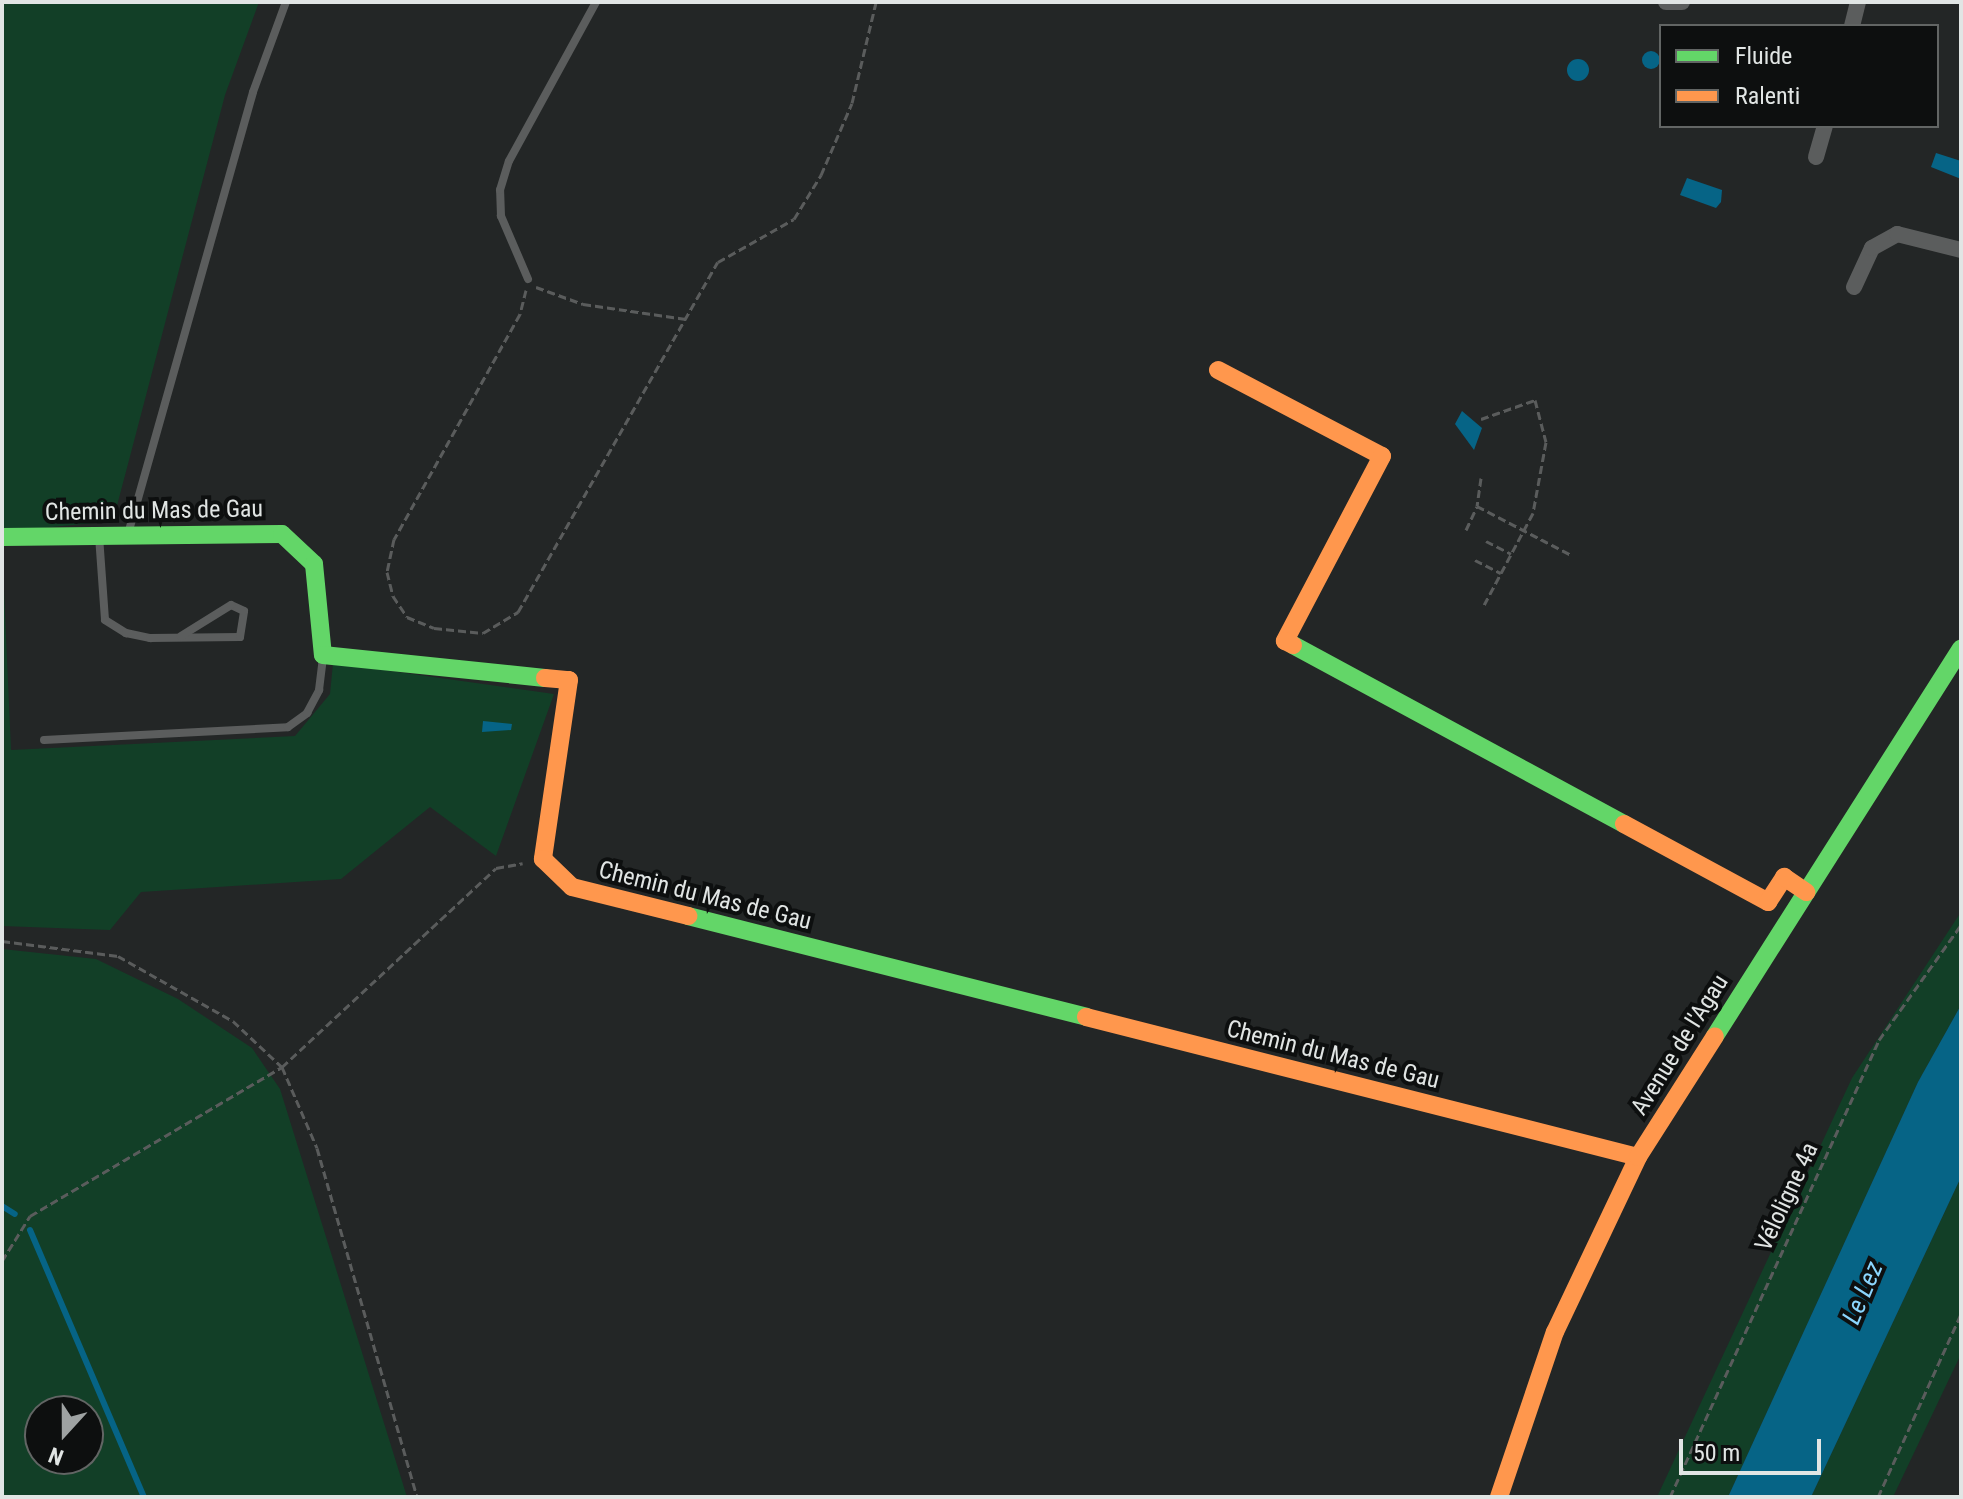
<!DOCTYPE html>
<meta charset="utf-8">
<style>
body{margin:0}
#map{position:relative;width:1963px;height:1499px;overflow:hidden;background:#232626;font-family:"Roboto Condensed",sans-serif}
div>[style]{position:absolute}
.green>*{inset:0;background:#123f27}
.water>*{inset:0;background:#066486}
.round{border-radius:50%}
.stream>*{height:6px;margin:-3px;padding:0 3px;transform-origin:3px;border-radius:3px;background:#066486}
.path>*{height:3px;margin-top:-1.5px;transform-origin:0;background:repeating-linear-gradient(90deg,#5a5c5c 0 8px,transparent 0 12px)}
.lane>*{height:8px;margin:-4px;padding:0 4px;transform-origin:4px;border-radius:4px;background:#5b5d5d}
.street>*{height:16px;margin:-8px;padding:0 8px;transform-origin:8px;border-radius:8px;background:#5b5d5d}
.fast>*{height:18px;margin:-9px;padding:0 9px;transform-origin:9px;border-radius:9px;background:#63d668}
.slow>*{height:18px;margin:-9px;padding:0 9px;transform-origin:9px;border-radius:9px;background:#ff974d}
span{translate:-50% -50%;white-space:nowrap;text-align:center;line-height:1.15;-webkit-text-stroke:8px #0d0f0f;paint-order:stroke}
.street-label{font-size:24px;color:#e1e5e4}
.water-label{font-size:26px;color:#8bd6fe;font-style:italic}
.frame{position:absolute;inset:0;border:4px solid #e1e5e4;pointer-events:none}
.legend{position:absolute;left:1659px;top:24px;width:280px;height:104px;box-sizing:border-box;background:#0d0f0f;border:2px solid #626564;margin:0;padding:10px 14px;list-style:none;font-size:24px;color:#e1e5e4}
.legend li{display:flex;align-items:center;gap:16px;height:40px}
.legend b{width:40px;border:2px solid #626564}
.north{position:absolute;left:24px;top:1395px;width:80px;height:80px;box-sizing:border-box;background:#0d0f0f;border:2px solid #626564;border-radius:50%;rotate:201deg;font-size:22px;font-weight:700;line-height:32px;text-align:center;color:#e1e5e4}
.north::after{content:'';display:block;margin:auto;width:28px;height:36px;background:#9ea2a2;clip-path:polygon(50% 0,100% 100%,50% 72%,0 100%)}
.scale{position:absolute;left:1679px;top:1439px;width:142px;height:36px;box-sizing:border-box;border:4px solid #e1e5e4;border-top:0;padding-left:10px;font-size:24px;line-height:28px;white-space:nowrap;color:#e1e5e4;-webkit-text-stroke:6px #0d0f0f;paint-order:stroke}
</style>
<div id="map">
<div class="green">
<div style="clip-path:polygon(2px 2px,259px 2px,225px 95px,113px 521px,2px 532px)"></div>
<div style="clip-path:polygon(2px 545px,11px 750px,295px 736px,330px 694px,333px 663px,554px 694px,496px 856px,430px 807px,341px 879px,141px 892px,110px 930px,2px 926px)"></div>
<div style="clip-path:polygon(1961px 912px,1961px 1005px,1918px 1082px,1728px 1497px,1657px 1497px,1852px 1078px)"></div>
<div style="clip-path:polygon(evenodd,2px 949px,96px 959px,178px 999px,252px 1048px,280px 1089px,407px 1497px,2px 1497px,2px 949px,40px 1411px,88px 1411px,88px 1459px,40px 1459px,40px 1411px)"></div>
<div style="clip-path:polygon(1961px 1177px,1961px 1354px,1893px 1497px,1811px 1497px)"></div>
</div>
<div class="water">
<div class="round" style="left:1642px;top:51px;width:18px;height:18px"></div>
<div class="round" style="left:1567px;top:59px;width:22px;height:22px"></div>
<div style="clip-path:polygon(1936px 153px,1961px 161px,1961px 179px,1931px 167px)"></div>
<div style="clip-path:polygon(1687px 178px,1722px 190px,1721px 202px,1716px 208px,1680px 195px)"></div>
<div style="clip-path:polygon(1462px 411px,1482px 428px,1474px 450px,1455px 424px)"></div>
<div style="clip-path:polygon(483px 721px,512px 724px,511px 730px,482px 732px)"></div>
<div style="clip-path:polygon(1961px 1005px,1961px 1177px,1811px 1497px,1728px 1497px,1918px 1082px)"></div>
</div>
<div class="stream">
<div style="left:2px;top:1206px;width:15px;rotate:32deg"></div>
<div style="left:30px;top:1230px;width:290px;rotate:66.9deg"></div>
</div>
<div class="path">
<div style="left:536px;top:287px;width:50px;rotate:19.9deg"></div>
<div style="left:583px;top:304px;width:104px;rotate:8.3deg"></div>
<div style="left:526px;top:290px;width:25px;rotate:104deg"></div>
<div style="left:520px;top:314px;width:258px;rotate:119.2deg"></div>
<div style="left:394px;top:539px;width:34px;rotate:102deg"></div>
<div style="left:387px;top:572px;width:25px;rotate:76deg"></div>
<div style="left:393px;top:596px;width:25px;rotate:56deg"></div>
<div style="left:407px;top:617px;width:29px;rotate:22deg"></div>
<div style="left:434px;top:628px;width:49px;rotate:5.8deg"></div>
<div style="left:483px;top:633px;width:41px;rotate:-31deg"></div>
<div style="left:518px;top:612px;width:403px;rotate:-60.3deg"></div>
<div style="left:718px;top:262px;width:87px;rotate:-29.5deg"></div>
<div style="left:794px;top:219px;width:52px;rotate:-58.5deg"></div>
<div style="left:821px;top:175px;width:78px;rotate:-66.7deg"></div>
<div style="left:852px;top:103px;width:104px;rotate:-76.6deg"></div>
<div style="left:1481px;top:419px;width:57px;rotate:-19.4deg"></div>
<div style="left:1535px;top:400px;width:43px;rotate:75.3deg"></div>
<div style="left:1546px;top:442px;width:72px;rotate:100.4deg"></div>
<div style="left:1533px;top:513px;width:104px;rotate:118deg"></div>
<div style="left:1481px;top:478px;width:28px;rotate:98deg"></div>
<div style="left:1477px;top:506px;width:106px;rotate:27.5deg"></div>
<div style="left:1466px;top:530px;width:26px;rotate:-65deg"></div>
<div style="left:1486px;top:541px;width:28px;rotate:27deg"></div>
<div style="left:1475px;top:560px;width:29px;rotate:27deg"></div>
<div style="left:2px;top:941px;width:117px;rotate:7.4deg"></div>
<div style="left:118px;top:956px;width:132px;rotate:29.5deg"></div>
<div style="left:233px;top:1021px;width:67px;rotate:43.2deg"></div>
<div style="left:282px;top:1067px;width:88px;rotate:66.6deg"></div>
<div style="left:317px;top:1148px;width:363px;rotate:74deg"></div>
<div style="left:2px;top:1261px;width:53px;rotate:-58.1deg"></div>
<div style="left:30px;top:1216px;width:293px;rotate:-30.6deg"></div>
<div style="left:282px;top:1067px;width:292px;rotate:-42.9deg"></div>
<div style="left:496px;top:868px;width:27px;rotate:-10deg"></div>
<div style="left:1670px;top:1497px;width:503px;rotate:-65.42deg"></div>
<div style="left:1879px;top:1040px;width:141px;rotate:-54.5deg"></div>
<div style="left:1878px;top:1497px;width:201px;rotate:-65.6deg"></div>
</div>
<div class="lane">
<div style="left:528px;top:279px;width:69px;rotate:-113.2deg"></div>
<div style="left:501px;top:216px;width:26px;rotate:-92deg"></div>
<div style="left:500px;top:190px;width:30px;rotate:-73deg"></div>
<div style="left:509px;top:161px;width:181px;rotate:-61.3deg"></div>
<div style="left:128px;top:534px;width:459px;rotate:-74.2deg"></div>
<div style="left:253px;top:92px;width:96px;rotate:-69.9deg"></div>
<div style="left:99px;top:536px;width:84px;rotate:85.9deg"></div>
<div style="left:105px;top:620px;width:25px;rotate:32deg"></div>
<div style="left:126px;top:633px;width:25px;rotate:12deg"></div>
<div style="left:150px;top:638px;width:90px;rotate:-0.6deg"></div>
<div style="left:240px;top:637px;width:26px;rotate:-81deg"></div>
<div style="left:244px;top:611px;width:14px;rotate:-155deg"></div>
<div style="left:231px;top:605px;width:59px;rotate:148.2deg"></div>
<div style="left:44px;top:740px;width:244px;rotate:-3deg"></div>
<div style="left:288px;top:727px;width:24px;rotate:-36deg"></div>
<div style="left:307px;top:713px;width:26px;rotate:-62deg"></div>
<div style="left:319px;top:690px;width:34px;rotate:-83deg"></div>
</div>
<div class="street">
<div style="left:1666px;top:2px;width:16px"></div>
<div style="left:1852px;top:26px;width:25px;rotate:-76deg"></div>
<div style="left:1816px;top:157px;width:32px;rotate:-74deg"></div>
<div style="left:1854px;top:287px;width:43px;rotate:-65.2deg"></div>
<div style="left:1872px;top:248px;width:29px;rotate:-29deg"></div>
<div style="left:1897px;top:234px;width:66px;rotate:14deg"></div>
</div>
<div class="fast">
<div style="left:2px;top:537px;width:280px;rotate:-0.6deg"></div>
<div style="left:282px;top:534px;width:44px;rotate:43.2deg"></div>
<div style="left:314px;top:564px;width:91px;rotate:84.4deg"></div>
<div style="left:323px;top:655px;width:223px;rotate:5.9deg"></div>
<div style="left:1293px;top:645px;width:376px;rotate:28.4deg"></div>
<div style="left:688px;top:916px;width:411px;rotate:14.2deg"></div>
<div style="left:1715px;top:1036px;width:459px;rotate:-57.6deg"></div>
</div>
<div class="slow">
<div style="left:1218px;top:370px;width:185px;rotate:27.7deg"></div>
<div style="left:1382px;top:456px;width:209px;rotate:117.7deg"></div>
<div style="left:1285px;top:641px;width:9px;rotate:27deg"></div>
<div style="left:545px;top:678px;width:24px;rotate:5deg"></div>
<div style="left:569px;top:680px;width:181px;rotate:98.3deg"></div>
<div style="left:543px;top:859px;width:40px;rotate:44deg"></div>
<div style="left:572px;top:887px;width:120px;rotate:14deg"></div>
<div style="left:1624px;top:824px;width:164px;rotate:28.4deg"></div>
<div style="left:1768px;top:902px;width:30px;rotate:-57deg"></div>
<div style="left:1784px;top:877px;width:27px;rotate:34deg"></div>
<div style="left:1086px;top:1017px;width:569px;rotate:14.23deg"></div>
<div style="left:1499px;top:1497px;width:174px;rotate:-71.3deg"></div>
<div style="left:1555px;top:1332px;width:194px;rotate:-64.6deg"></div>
<div style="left:1638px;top:1157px;width:143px;rotate:-57.5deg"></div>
</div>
<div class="street-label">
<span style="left:154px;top:511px;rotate:-1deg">Chemin du Mas de Gau</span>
<span style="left:705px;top:896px;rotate:14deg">Chemin du Mas de Gau</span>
<span style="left:1680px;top:1045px;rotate:-58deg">Avenue de l'Agau</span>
<span style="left:1333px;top:1055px;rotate:14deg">Chemin du Mas de Gau</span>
<span style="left:1787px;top:1197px;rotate:-65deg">Véloligne 4a</span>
</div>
<div class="water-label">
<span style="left:1863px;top:1293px;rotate:-67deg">Le Lez</span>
</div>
<div class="frame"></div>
<ul class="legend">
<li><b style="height:10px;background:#63d668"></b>Fluide</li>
<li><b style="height:10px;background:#ff974d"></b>Ralenti</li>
</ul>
<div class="north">N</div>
<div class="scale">50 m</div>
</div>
